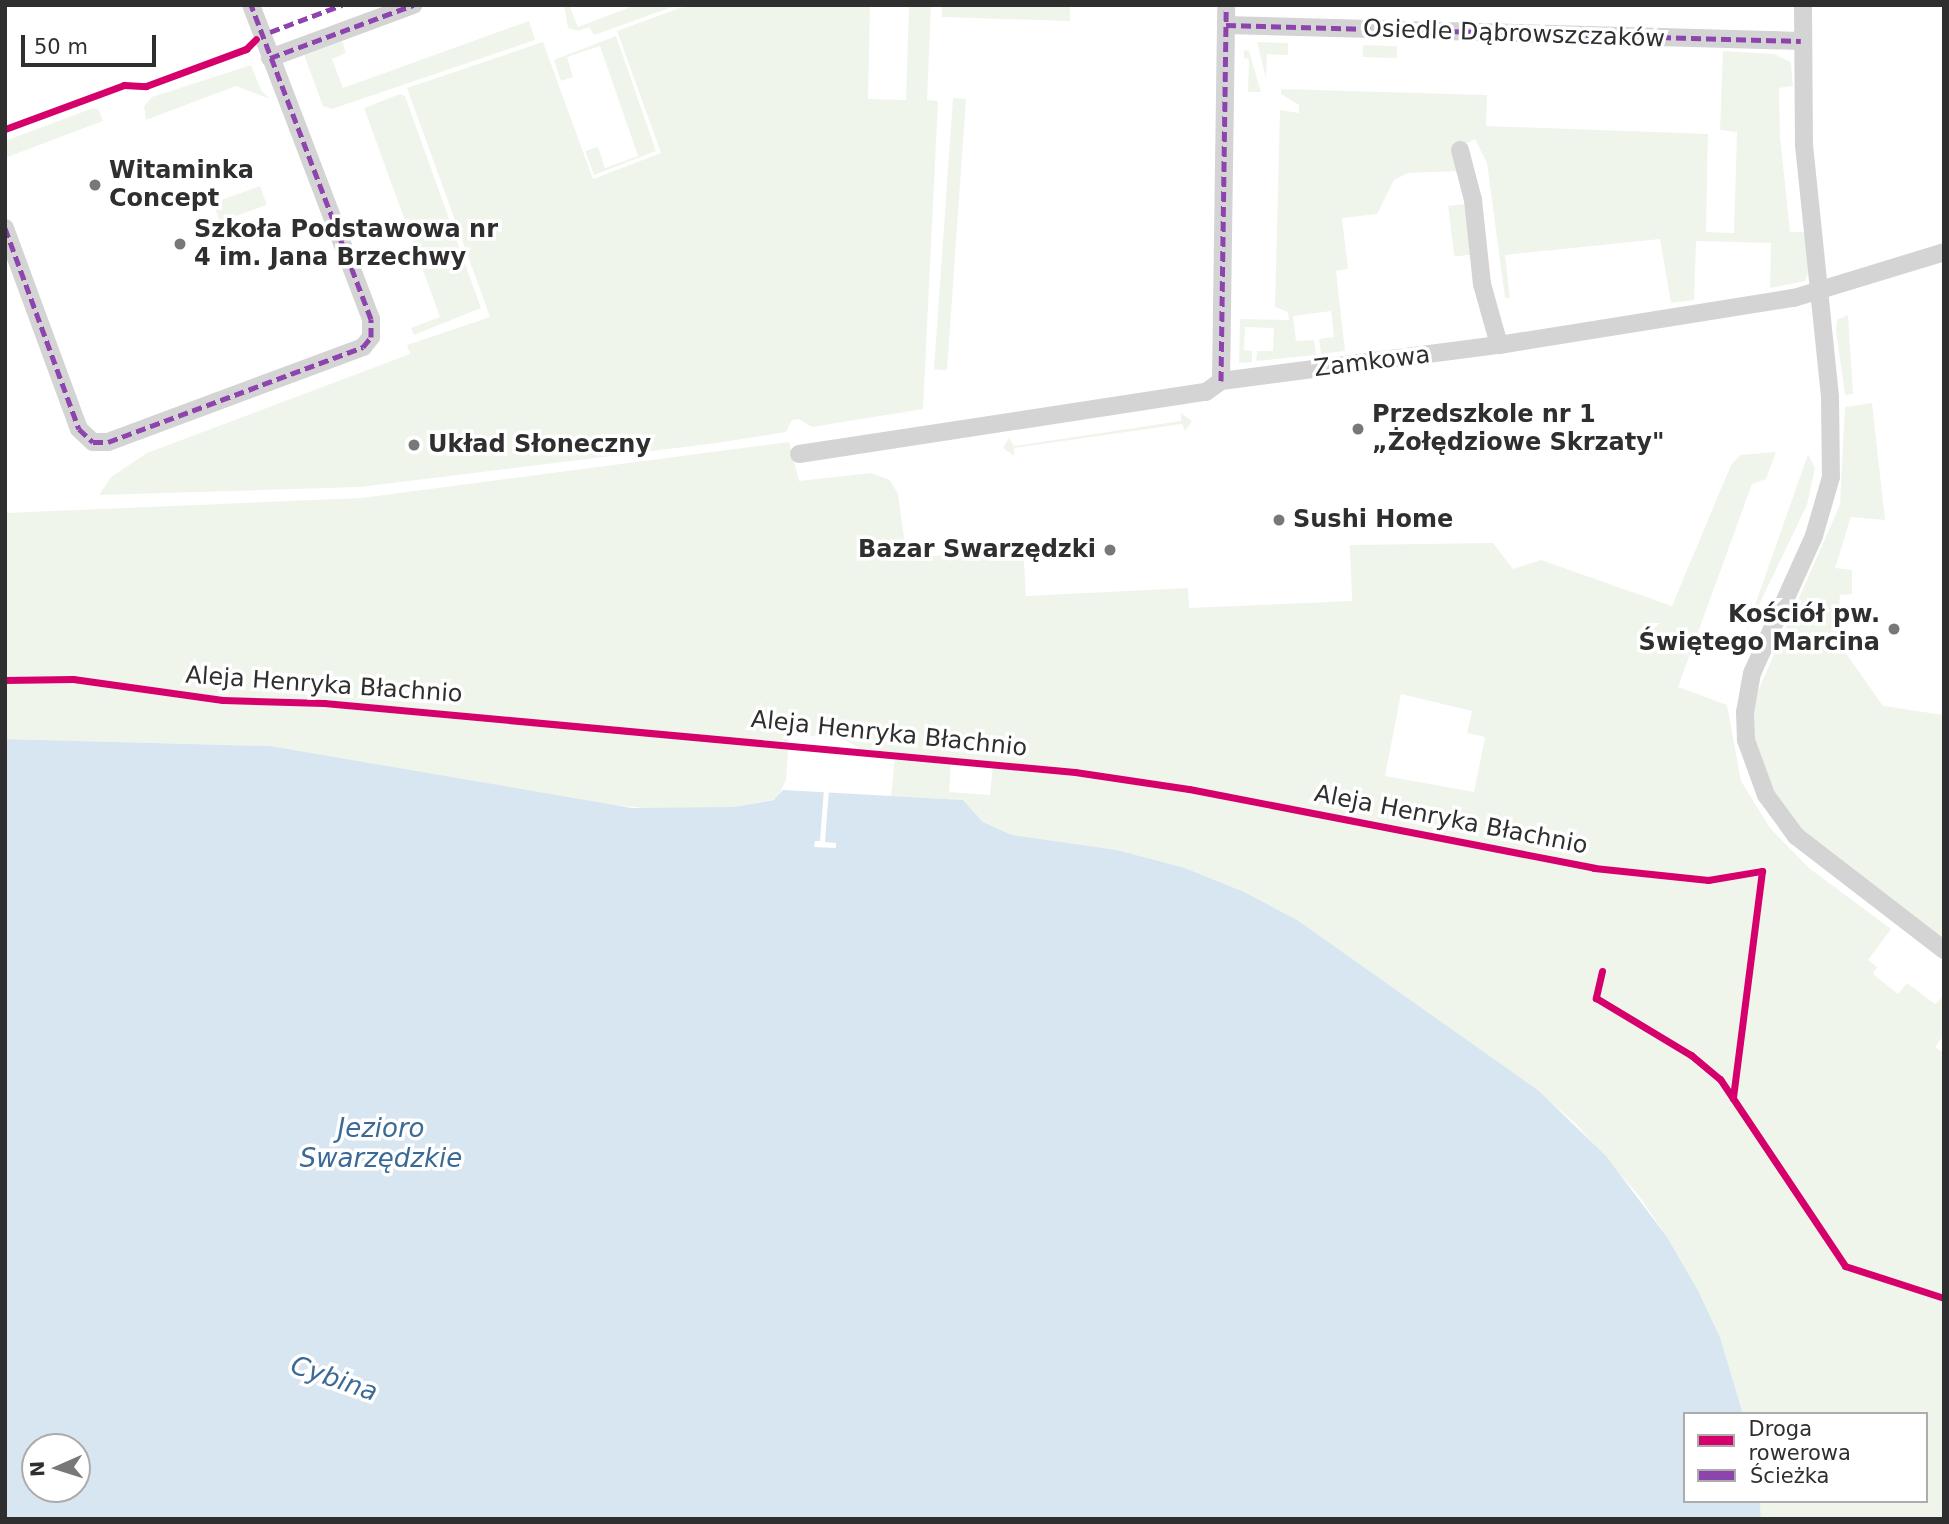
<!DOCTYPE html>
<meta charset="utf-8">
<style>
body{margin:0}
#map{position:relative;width:1949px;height:1524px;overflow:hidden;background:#fff;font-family:"DejaVu Sans",sans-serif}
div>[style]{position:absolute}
.green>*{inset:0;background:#f0f5ec;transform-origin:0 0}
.water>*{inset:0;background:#d8e6f2}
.pier>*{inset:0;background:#fff}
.minor>*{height:18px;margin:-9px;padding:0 9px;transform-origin:9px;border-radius:9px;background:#d4d4d4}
.quiet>*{height:5px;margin-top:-2.5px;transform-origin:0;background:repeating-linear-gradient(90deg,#8e44ad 0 10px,transparent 0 15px)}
.cycleway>*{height:7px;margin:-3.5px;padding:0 3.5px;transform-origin:3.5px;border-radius:3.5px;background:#d6006c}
.dots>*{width:19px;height:19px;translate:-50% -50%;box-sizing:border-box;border:4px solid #fff;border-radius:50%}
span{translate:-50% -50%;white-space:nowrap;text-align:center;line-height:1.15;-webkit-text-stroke:7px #fff;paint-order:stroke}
.street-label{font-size:24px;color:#2f2f2f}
.poi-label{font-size:24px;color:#2f2f2f;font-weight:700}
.left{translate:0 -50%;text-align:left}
.right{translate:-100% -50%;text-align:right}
.water-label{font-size:26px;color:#3a6a95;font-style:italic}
.frame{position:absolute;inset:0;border:7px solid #2f2f2f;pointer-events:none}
.legend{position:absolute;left:1683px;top:1412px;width:245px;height:91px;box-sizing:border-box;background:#fff;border:2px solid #acacac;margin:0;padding:9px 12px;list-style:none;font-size:21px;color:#2f2f2f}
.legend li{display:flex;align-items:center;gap:14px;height:35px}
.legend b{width:35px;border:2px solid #acacac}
.north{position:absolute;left:21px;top:1433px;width:70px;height:70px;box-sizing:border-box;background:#fff;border:2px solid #acacac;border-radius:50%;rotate:267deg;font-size:19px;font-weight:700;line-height:28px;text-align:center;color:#2f2f2f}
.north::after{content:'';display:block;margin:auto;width:24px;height:32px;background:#787878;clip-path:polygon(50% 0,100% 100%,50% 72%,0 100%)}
.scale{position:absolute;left:21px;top:35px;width:135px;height:32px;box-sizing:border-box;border:4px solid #2f2f2f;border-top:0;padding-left:9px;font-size:21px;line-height:24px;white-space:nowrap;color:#2f2f2f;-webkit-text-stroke:5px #fff;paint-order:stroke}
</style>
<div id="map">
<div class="green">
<div style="clip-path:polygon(564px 5px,569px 5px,578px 27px,636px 5px,678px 5px,594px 35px,589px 27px,578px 31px,568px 28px)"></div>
<div style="clip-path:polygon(688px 5px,870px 5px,868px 99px,906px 100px,909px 5px,931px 5px,927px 100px,938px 101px,923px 409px,812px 427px,799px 419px,792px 420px,786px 432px,717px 443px,360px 487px,99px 495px,111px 477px,147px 453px,410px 354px,407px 345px,490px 317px,407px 88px,543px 42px,593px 179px,661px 153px,617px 31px)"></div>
<div style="clip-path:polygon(942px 5px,1070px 5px,1070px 21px,942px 17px)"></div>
<div style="clip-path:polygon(529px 21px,535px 40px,332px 109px,323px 106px,304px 55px,342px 41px,346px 53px,332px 59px,343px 88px)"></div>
<div style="clip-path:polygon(616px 36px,656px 151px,594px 175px,585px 151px,598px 147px,605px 168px,638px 156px,600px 46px,567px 57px,573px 77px,561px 81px,554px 60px)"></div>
<div style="clip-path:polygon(1257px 42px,1288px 43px,1288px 55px,1267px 54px,1266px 78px)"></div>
<div style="left:1363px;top:45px;width:34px;height:12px;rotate:2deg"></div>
<div style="clip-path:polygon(1244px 50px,1249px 51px,1261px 92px,1248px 92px,1249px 59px,1244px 58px)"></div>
<div style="clip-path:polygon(1723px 51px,1774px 54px,1791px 62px,1793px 86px,1779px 88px,1780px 136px,1790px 232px,1805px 232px,1809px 271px,1805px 281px,1770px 288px,1771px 243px,1696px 241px,1694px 300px,1671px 303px,1660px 239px,1505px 255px,1510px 298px,1505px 298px,1487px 163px,1475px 139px,1452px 152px,1458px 171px,1408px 173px,1394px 180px,1377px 214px,1342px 218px,1348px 269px,1336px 271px,1345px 351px,1321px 354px,1319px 339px,1334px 337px,1331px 311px,1293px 316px,1296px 341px,1314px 340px,1316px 355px,1256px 361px,1257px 351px,1273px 351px,1274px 328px,1245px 327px,1244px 350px,1252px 351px,1252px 362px,1239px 363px,1240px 319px,1289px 320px,1288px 312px,1275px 307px,1280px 110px,1299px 113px,1299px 105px,1281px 94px,1281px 89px,1487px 95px,1486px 126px,1708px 134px,1706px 232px,1734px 233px,1737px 132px,1720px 130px)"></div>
<div style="clip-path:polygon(251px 65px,261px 90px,270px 99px,236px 86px,146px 120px,144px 106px,152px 97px)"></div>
<div style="clip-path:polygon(400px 94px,405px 96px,481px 308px,414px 335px,411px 328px,440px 317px,364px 108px)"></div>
<div style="left:953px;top:98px;width:13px;height:272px;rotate:4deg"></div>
<div style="clip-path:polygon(93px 108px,99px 110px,103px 121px,5px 158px,5px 141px)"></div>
<div style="left:260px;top:186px;width:20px;height:50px;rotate:70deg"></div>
<div style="left:1465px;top:204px;width:51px;height:17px;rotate:83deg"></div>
<div style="clip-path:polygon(1848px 315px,1853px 394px,1845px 395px,1836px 330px,1837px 320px)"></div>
<div style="clip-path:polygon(1872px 403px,1885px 520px,1851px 517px,1835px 568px,1852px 570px,1852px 594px,1840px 595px,1836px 639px,1883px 706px,1944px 715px,1944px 943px,1787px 819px,1753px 749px,1754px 700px,1840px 505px,1845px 407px)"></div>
<div style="clip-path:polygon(1181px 413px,1192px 421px,1185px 431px,1182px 424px,1014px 448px,1014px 456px,1003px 448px,1009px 438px,1014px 446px,1181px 421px)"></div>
<div style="clip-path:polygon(evenodd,789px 442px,799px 481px,871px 473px,890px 480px,898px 494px,907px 560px,1023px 544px,1026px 596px,1188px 588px,1189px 608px,1352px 601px,1350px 545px,1493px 543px,1513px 569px,1541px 560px,1672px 606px,1731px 465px,1740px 455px,1776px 452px,1766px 479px,1752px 484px,1678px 687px,1727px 705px,1741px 781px,1770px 828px,1809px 868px,1891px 929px,1868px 960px,1877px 967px,1873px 974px,1898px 994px,1907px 983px,1935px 1004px,1944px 996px,1944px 1035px,1935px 1047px,1944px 1053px,1944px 1519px,1761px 1519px,1760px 1501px,1926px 1501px,1926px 1414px,1743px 1414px,1720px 1337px,1667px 1237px,1639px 1196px,1576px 1124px,1539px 1092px,1242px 891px,1185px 868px,1117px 850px,1012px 835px,983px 822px,963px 800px,891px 796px,895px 758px,951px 764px,949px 792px,990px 795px,993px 765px,861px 750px,843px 738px,789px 735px,786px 780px,777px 799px,733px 807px,666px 810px,583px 802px,270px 746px,5px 739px,5px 513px,361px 498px,789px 442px,1401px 694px,1472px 711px,1467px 733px,1485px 737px,1474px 792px,1385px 776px,1401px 694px)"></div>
<div style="clip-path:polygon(1808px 454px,1815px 468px,1807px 505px,1745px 634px)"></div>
</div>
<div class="water">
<div style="clip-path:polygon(evenodd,5px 739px,270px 746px,632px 808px,733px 807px,774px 800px,783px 790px,963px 800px,983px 822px,1012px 835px,1117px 850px,1185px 868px,1242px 891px,1297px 920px,1539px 1091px,1606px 1156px,1667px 1237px,1697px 1289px,1720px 1337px,1743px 1414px,1685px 1414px,1685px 1501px,1760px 1501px,1761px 1519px,5px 1519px,5px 739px,35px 1447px,77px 1447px,77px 1489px,35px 1489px,35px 1447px)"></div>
</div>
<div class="pier">
<div style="clip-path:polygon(824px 789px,829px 789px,825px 842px,836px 843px,836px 848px,814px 847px,815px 841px,820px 841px)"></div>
</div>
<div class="minor">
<div style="left:1803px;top:5px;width:140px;rotate:89.6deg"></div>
<div style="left:1804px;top:145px;width:254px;rotate:84.1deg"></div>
<div style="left:1830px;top:398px;width:79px;rotate:89.3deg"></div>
<div style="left:1831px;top:477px;width:61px;rotate:106.1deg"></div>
<div style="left:1814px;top:536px;width:150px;rotate:114.3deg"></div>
<div style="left:1752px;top:673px;width:40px;rotate:100deg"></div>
<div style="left:1745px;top:712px;width:28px;rotate:88deg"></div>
<div style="left:1746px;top:740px;width:59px;rotate:70deg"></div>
<div style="left:1766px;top:795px;width:51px;rotate:53.8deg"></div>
<div style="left:1796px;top:836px;width:187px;rotate:37.6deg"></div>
<div style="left:1226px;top:25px;width:575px;rotate:1.59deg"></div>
<div style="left:270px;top:58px;width:153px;rotate:-20.3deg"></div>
<div style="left:1460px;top:150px;width:52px;rotate:75.4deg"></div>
<div style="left:1473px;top:200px;width:84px;rotate:83.9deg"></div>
<div style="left:1482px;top:284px;width:63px;rotate:74.4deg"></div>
<div style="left:5px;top:228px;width:214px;rotate:69.8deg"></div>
<div style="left:79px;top:429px;width:19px;rotate:43deg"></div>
<div style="left:93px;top:442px;width:15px"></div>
<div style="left:108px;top:442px;width:272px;rotate:-20.4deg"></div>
<div style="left:363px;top:347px;width:13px;rotate:-51deg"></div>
<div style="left:371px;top:337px;width:18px;rotate:-90deg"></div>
<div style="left:371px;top:319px;width:336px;rotate:-110.9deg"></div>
<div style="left:1221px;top:381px;width:376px;rotate:-89.2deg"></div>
<div style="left:799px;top:454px;width:412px;rotate:-8.7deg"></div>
<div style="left:1206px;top:392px;width:19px;rotate:-36deg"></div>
<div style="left:1221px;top:381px;width:280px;rotate:-7.4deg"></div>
<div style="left:1499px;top:345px;width:299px;rotate:-9.1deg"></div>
<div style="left:1794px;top:298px;width:157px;rotate:-17deg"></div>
</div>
<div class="quiet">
<div style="left:1226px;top:25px;width:575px;rotate:1.59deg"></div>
<div style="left:270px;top:32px;width:77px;rotate:-20.6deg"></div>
<div style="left:270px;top:58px;width:153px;rotate:-20.3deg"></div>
<div style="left:5px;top:228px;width:214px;rotate:69.8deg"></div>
<div style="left:79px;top:429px;width:19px;rotate:43deg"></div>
<div style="left:93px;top:442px;width:15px"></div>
<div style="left:108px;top:442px;width:272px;rotate:-20.4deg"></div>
<div style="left:363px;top:347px;width:13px;rotate:-51deg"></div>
<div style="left:371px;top:337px;width:18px;rotate:-90deg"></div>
<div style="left:371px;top:319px;width:336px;rotate:-110.9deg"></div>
<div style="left:1221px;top:381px;width:376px;rotate:-89.2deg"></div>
</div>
<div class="cycleway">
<div style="left:5px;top:129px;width:127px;rotate:-20.3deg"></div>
<div style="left:124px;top:85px;width:22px;rotate:3deg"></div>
<div style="left:146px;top:86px;width:107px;rotate:-20.3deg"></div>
<div style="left:246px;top:49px;width:14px;rotate:-45deg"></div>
<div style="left:5px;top:680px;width:68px;rotate:-0.8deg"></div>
<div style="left:73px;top:679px;width:151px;rotate:8deg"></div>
<div style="left:223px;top:700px;width:101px;rotate:1.7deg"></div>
<div style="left:324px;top:703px;width:754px;rotate:5.25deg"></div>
<div style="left:1075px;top:772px;width:115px;rotate:8.5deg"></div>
<div style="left:1189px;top:789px;width:413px;rotate:11deg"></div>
<div style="left:1594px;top:868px;width:115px;rotate:6deg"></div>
<div style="left:1708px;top:880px;width:55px;rotate:-9.5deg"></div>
<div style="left:1762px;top:871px;width:229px;rotate:97.3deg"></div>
<div style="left:1602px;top:971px;width:28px;rotate:103deg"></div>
<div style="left:1596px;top:998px;width:111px;rotate:31deg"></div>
<div style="left:1691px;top:1055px;width:38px;rotate:40deg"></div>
<div style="left:1720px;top:1079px;width:225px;rotate:56.2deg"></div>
<div style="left:1845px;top:1266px;width:104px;rotate:17.9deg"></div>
</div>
<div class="dots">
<div style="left:95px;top:185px;background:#787878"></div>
<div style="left:180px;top:244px;background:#787878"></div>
<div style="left:1358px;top:429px;background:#787878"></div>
<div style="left:414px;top:445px;background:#787878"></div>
<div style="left:1279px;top:520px;background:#787878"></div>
<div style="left:1110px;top:550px;background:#787878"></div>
<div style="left:1894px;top:629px;background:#787878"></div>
</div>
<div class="street-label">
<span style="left:1514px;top:34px;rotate:2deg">Osiedle Dąbrowszczaków</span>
<span style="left:1372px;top:362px;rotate:-7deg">Zamkowa</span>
<span style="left:324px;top:685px;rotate:4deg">Aleja Henryka Błachnio</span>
<span style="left:889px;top:734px;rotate:6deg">Aleja Henryka Błachnio</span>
<span style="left:1451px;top:820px;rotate:11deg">Aleja Henryka Błachnio</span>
</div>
<div class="poi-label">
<span class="left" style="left:109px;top:185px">Witaminka<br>Concept</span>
<span class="left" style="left:194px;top:244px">Szkoła Podstawowa nr<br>4 im. Jana Brzechwy</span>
<span class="left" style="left:1372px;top:429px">Przedszkole nr 1<br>„Żołędziowe Skrzaty"</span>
<span class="left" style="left:428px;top:445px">Układ Słoneczny</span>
<span class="left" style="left:1293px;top:520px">Sushi Home</span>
<span class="right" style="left:1096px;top:550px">Bazar Swarzędzki</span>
<span class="right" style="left:1880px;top:629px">Kościół pw.<br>Świętego Marcina</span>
</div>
<div class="water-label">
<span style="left:381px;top:1144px">Jezioro<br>Swarzędzkie</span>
<span style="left:334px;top:1379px;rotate:19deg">Cybina</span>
</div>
<div class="frame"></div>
<ul class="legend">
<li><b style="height:9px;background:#d6006c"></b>Droga rowerowa</li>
<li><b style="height:9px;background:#8e44ad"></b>Ścieżka</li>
</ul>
<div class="north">N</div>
<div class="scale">50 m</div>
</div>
